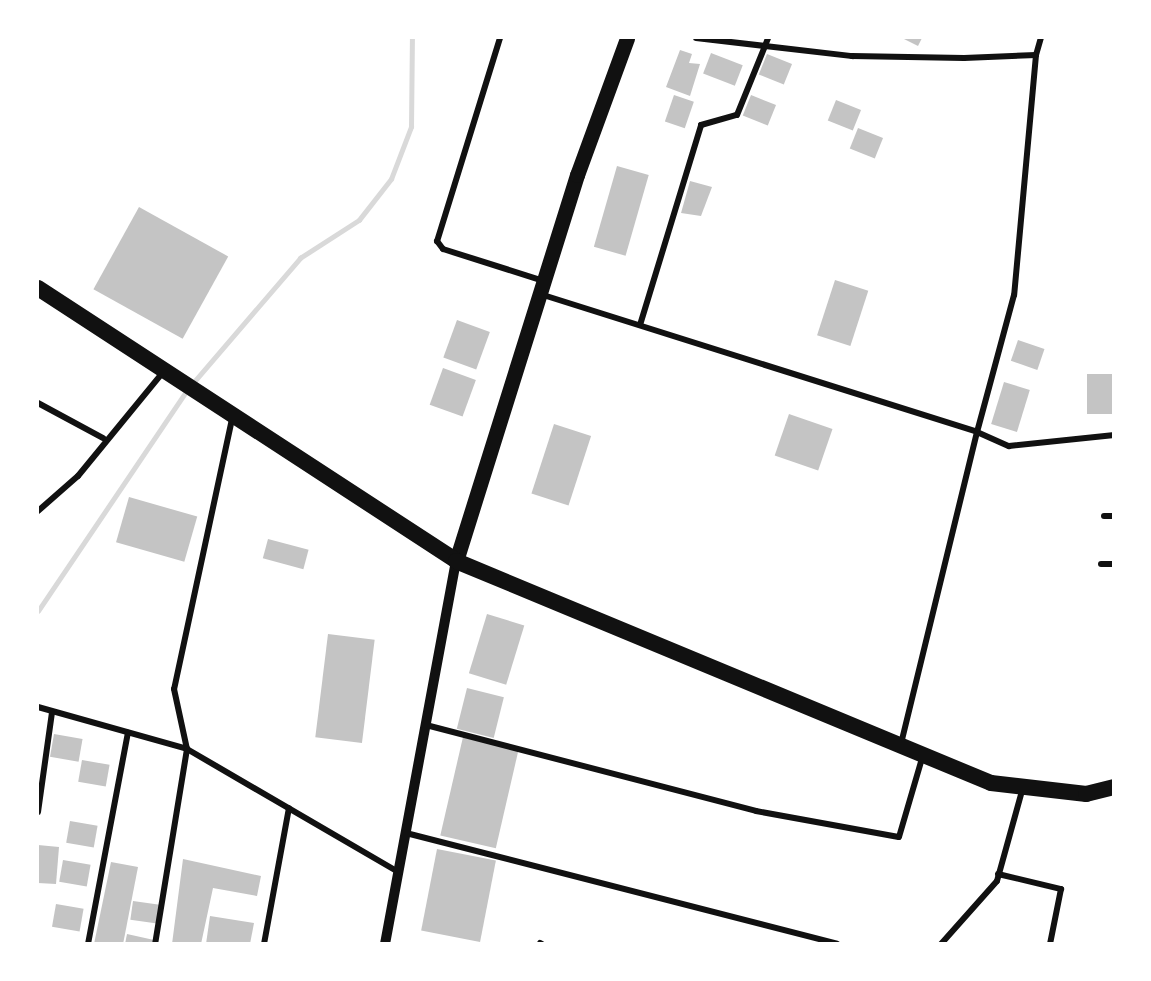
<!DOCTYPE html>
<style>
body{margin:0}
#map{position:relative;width:1151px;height:981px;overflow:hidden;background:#fff;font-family:"IBM Plex Serif",serif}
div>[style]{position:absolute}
.stream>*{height:4.5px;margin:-2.25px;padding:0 2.25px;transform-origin:2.25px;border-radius:2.25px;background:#d9d9d9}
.building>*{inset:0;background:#c4c4c4;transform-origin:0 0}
.minor>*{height:6px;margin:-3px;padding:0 3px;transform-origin:3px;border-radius:3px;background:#111}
.tertiary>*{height:10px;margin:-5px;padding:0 5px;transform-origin:5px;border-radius:5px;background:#111}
.primary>*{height:15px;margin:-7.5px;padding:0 7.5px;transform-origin:7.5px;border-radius:7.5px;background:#111}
.trunk>*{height:16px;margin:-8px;padding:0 8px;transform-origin:8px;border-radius:8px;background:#111}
span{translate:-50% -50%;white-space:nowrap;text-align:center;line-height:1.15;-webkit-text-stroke:6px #fff;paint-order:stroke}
.frame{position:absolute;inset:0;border:39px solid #fff;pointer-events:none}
</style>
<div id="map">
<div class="stream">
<div style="left:193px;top:383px;width:165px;rotate:-49.4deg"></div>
<div style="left:300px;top:258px;width:70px;rotate:-32.8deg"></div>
<div style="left:359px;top:220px;width:52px;rotate:-52deg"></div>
<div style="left:391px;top:179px;width:56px;rotate:-69deg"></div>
<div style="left:411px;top:127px;width:89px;rotate:-89.4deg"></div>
<div style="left:38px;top:611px;width:267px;rotate:-56deg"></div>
</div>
<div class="building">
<div style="clip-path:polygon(902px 38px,922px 38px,918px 46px)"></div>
<div style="clip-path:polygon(680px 50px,692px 54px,689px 63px,700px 64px,690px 96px,666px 87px)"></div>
<div style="left:711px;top:53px;width:34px;height:22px;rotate:21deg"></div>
<div style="left:767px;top:54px;width:27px;height:22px;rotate:22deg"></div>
<div style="left:674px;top:95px;width:21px;height:28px;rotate:19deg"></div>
<div style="left:751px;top:95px;width:27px;height:22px;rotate:22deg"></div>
<div style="left:836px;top:100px;width:27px;height:22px;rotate:22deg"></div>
<div style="left:858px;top:128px;width:27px;height:22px;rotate:22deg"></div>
<div style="left:617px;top:166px;width:33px;height:84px;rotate:16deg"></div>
<div style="clip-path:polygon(690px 181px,712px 187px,701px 216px,681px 213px)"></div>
<div style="left:139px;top:207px;width:102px;height:94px;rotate:29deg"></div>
<div style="left:835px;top:280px;width:35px;height:58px;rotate:18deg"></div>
<div style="left:457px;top:320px;width:35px;height:40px;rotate:20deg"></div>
<div style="left:1018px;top:340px;width:28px;height:22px;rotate:19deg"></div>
<div style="left:443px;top:368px;width:35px;height:39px;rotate:20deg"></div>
<div style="left:1087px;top:374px;width:27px;height:40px"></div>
<div style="left:1004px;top:382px;width:27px;height:44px;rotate:17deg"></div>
<div style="left:789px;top:414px;width:46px;height:44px;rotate:19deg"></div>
<div style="left:554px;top:424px;width:39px;height:73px;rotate:18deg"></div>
<div style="left:129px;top:497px;width:71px;height:47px;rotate:16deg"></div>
<div style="left:268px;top:539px;width:42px;height:20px;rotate:15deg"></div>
<div style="left:487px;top:614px;width:39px;height:62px;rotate:17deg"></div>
<div style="left:328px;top:634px;width:47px;height:104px;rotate:7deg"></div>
<div style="left:467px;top:688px;width:38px;height:42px;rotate:14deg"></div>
<div style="left:54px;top:734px;width:29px;height:23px;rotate:10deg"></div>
<div style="left:463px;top:737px;width:57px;height:101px;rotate:13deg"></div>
<div style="left:82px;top:760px;width:28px;height:22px;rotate:10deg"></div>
<div style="left:70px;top:821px;width:28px;height:22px;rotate:10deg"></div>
<div style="clip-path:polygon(38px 845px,59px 847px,56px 884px,38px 883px)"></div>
<div style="left:437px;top:849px;width:60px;height:83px;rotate:11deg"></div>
<div style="clip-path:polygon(183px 859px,261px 876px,257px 896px,213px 888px,201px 944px,172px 944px)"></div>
<div style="left:63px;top:860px;width:28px;height:22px;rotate:10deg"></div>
<div style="clip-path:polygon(111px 862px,138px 867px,125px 934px,123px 944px,94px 944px)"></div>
<div style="left:133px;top:901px;width:27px;height:19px;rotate:8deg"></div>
<div style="left:56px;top:904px;width:28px;height:23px;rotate:10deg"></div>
<div style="clip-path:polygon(210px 916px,254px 923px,250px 944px,206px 944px)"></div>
<div style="clip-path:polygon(127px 934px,154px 940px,154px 944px,125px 944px)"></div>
</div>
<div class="minor">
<div style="left:500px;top:38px;width:213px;rotate:107.2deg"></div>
<div style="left:437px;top:241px;width:10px;rotate:53deg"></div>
<div style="left:443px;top:249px;width:106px;rotate:17.6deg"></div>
<div style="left:696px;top:38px;width:69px;rotate:6.6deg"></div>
<div style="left:765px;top:46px;width:9px;rotate:-69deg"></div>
<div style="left:1036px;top:55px;width:241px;rotate:95.2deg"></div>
<div style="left:1014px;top:295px;width:142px;rotate:105.1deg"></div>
<div style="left:977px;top:432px;width:35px;rotate:24deg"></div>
<div style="left:1009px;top:446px;width:106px;rotate:-6deg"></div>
<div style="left:540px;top:294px;width:458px;rotate:17.5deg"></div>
<div style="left:977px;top:432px;width:321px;rotate:103.7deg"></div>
<div style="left:640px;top:325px;width:209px;rotate:-73deg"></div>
<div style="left:701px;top:125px;width:37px;rotate:-16deg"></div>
<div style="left:737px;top:115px;width:74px;rotate:-67.9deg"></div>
<div style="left:765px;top:46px;width:88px;rotate:6.6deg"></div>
<div style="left:852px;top:56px;width:112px;rotate:1deg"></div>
<div style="left:964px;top:58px;width:72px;rotate:-2.4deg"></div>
<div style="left:1036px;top:55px;width:18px;rotate:-74deg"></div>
<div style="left:38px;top:403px;width:74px;rotate:28.3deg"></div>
<div style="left:232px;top:419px;width:276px;rotate:102.1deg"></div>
<div style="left:174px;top:689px;width:61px;rotate:77.8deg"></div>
<div style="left:187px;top:749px;width:244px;rotate:30.2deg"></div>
<div style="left:38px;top:511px;width:53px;rotate:-41.2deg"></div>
<div style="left:78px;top:476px;width:134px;rotate:-50.7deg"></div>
<div style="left:1104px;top:516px;width:10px"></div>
<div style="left:1101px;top:564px;width:13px"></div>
<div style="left:38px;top:707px;width:155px;rotate:15.7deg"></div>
<div style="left:187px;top:749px;width:198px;rotate:99.3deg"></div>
<div style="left:426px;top:725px;width:341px;rotate:14.6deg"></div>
<div style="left:756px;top:811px;width:145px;rotate:10.3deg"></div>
<div style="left:899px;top:837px;width:85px;rotate:-73.7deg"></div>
<div style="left:38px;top:812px;width:101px;rotate:-82deg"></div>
<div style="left:406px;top:833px;width:445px;rotate:14.4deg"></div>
<div style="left:998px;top:874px;width:65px;rotate:13.4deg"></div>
<div style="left:1061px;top:889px;width:56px;rotate:101.3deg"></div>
<div style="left:540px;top:943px;width:2px;rotate:27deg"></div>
<div style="left:88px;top:944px;width:215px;rotate:-79.3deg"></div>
<div style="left:264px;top:944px;width:138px;rotate:-79.6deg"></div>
<div style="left:941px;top:944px;width:84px;rotate:-48.4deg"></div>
<div style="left:997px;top:881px;width:98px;rotate:-74.5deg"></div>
</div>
<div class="tertiary">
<div style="left:385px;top:944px;width:390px;rotate:-79.5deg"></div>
</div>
<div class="primary">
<div style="left:456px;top:561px;width:405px;rotate:-72.6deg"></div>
<div style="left:577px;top:175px;width:146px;rotate:-69.9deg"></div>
</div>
<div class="trunk">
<div style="left:38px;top:288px;width:499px;rotate:33.1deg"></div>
<div style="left:456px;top:561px;width:579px;rotate:22.54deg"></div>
<div style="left:991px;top:783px;width:96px;rotate:6.6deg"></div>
<div style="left:1086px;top:794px;width:29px;rotate:-14deg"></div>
</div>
<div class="frame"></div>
</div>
